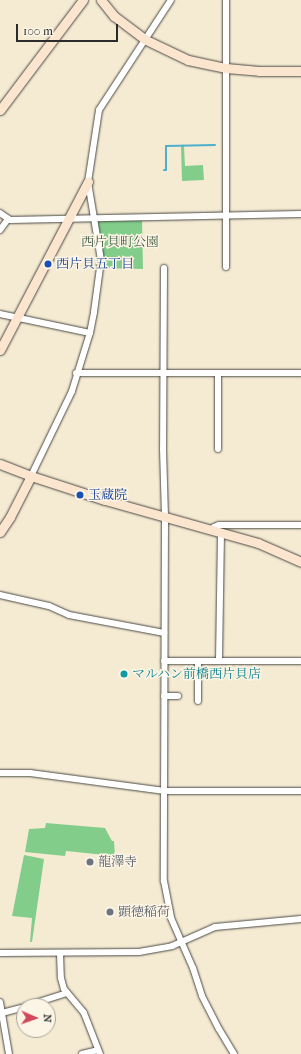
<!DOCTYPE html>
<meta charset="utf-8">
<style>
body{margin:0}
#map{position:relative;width:301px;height:1054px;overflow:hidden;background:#f5ebd3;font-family:"IM FELL French Canon","Noto Serif JP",serif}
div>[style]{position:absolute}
.green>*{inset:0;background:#83cd8b}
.stream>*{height:2px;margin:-1px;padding:0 1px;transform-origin:1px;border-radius:1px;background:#4cb0cc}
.roads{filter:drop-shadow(0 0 1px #494844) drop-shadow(0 0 1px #494844)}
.street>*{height:6px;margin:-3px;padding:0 3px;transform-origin:3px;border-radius:3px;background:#fff}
.secondary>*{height:9px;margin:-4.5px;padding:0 4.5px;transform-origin:4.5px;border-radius:4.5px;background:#fce5cf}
.dots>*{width:11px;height:11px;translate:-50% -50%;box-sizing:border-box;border:2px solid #fcf5e5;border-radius:50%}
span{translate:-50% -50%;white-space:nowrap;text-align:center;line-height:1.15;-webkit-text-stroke:3px #fcf5e5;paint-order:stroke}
.park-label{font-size:13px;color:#455c48}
.transit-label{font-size:13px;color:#164399}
.left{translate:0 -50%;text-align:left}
.culture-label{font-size:13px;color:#0d838f}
.worship-label{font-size:13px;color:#5b616d}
.north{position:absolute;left:16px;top:998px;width:40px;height:40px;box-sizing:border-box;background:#fcf5e5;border:1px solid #a8a49b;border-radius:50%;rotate:92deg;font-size:11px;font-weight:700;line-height:16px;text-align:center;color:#2b2b2b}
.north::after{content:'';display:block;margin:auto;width:14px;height:18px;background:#d1495b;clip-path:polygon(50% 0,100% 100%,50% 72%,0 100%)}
.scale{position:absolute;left:16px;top:24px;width:102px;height:18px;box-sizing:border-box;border:2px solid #2b2b2b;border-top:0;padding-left:5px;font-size:12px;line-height:14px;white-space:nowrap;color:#2b2b2b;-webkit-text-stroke:3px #fcf5e5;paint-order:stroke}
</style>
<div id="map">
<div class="green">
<div style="clip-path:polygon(181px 146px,184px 146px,185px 166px,203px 165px,204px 180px,182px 181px)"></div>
<div style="clip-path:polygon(142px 218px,143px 269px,100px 268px,93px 219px)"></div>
<div style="clip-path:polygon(46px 823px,105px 828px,112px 841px,114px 841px,115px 856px,66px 851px,65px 856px,25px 852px,29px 829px,45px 828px)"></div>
<div style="clip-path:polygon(24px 855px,44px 859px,32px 942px,30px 942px,32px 918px,12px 916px)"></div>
</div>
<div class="stream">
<div style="left:164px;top:170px;width:2px"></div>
<div style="left:166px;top:170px;width:24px;rotate:-90deg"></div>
<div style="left:166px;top:146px;width:49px;rotate:-1.2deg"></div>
</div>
<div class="roads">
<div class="street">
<div style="left:226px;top:0;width:267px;rotate:90deg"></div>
<div style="left:0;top:213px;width:12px;rotate:35deg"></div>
<div style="left:10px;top:220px;width:291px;rotate:-1.2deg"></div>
<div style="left:0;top:230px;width:14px;rotate:-54deg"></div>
<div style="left:164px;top:268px;width:181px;rotate:90.3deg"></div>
<div style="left:163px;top:449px;width:68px;rotate:88.3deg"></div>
<div style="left:165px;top:517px;width:364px;rotate:90.2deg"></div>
<div style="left:164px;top:881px;width:38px;rotate:79deg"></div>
<div style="left:171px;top:918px;width:55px;rotate:66.3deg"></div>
<div style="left:193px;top:968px;width:29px;rotate:72deg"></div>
<div style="left:202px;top:996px;width:37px;rotate:63deg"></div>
<div style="left:219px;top:1029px;width:29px;rotate:59deg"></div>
<div style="left:0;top:314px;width:92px;rotate:11.9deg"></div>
<div style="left:76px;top:373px;width:225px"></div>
<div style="left:218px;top:373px;width:76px;rotate:90deg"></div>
<div style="left:31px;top:476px;width:94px;rotate:-64.2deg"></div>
<div style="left:72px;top:391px;width:61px;rotate:-72.8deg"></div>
<div style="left:90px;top:333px;width:21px;rotate:-79deg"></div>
<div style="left:94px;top:312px;width:52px;rotate:-82.3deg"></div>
<div style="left:101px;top:260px;width:79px;rotate:-99.5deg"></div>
<div style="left:88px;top:182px;width:73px;rotate:-81.3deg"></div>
<div style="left:99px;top:110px;width:131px;rotate:-56.8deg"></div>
<div style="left:212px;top:531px;width:4px;rotate:-63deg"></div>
<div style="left:214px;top:527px;width:5px;rotate:-22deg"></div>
<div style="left:219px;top:525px;width:82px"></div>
<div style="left:0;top:595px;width:50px;rotate:12.7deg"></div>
<div style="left:49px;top:606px;width:22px;rotate:24deg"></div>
<div style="left:69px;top:615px;width:97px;rotate:10.7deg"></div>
<div style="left:219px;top:660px;width:127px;rotate:-89.1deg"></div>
<div style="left:164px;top:661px;width:137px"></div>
<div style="left:198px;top:661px;width:40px;rotate:90deg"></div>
<div style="left:164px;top:696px;width:14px"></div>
<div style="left:0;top:773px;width:30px"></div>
<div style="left:30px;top:773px;width:136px;rotate:7.6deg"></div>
<div style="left:165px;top:791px;width:136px"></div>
<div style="left:0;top:953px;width:139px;rotate:-0.4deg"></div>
<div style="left:139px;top:952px;width:34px;rotate:-10deg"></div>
<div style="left:172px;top:946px;width:47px;rotate:-23.8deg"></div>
<div style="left:215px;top:927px;width:86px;rotate:-5.3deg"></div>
<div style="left:60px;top:953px;width:25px;rotate:88deg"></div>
<div style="left:61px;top:978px;width:11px;rotate:75deg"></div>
<div style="left:64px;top:989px;width:31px;rotate:50deg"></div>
<div style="left:84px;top:1013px;width:44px;rotate:68.7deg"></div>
<div style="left:0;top:1002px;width:53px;rotate:80.2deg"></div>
<div style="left:26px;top:1006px;width:43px;rotate:-17.6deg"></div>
<div style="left:2px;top:1013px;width:23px;rotate:-15deg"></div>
<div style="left:82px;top:1054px;width:16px;rotate:-14deg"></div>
</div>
<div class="secondary">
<div style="left:101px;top:0;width:21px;rotate:51deg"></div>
<div style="left:114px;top:16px;width:38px;rotate:37deg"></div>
<div style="left:144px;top:39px;width:49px;rotate:25.5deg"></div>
<div style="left:188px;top:60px;width:39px;rotate:12deg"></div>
<div style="left:226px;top:68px;width:33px;rotate:5deg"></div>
<div style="left:259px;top:71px;width:42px"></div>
<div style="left:0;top:110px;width:138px;rotate:-53deg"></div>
<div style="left:0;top:350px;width:190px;rotate:-62.4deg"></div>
<div style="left:0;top:464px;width:33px;rotate:21deg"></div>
<div style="left:31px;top:476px;width:78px;rotate:18deg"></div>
<div style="left:105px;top:500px;width:159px;rotate:15.7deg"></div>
<div style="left:258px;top:543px;width:47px;rotate:23.8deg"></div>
<div style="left:0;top:532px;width:18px;rotate:-56deg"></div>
<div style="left:10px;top:517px;width:46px;rotate:-62.9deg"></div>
</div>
</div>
<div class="dots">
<div style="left:48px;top:264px;background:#1a4fb4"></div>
<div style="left:80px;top:495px;background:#1a4fb4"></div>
<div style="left:124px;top:674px;background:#0f9aa8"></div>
<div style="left:90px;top:862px;background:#6b7280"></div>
<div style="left:110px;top:912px;background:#6b7280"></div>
</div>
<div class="park-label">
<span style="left:120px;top:242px">西片貝町公園</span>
</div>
<div class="transit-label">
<span class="left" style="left:56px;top:264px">西片貝五丁目</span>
<span class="left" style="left:88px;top:495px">玉蔵院</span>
</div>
<div class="culture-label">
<span class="left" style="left:132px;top:674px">マルハン前橋西片貝店</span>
</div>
<div class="worship-label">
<span class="left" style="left:98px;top:862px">龍澤寺</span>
<span class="left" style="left:118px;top:912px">顕徳稲荷</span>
</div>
<div class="north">N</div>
<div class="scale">100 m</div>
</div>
